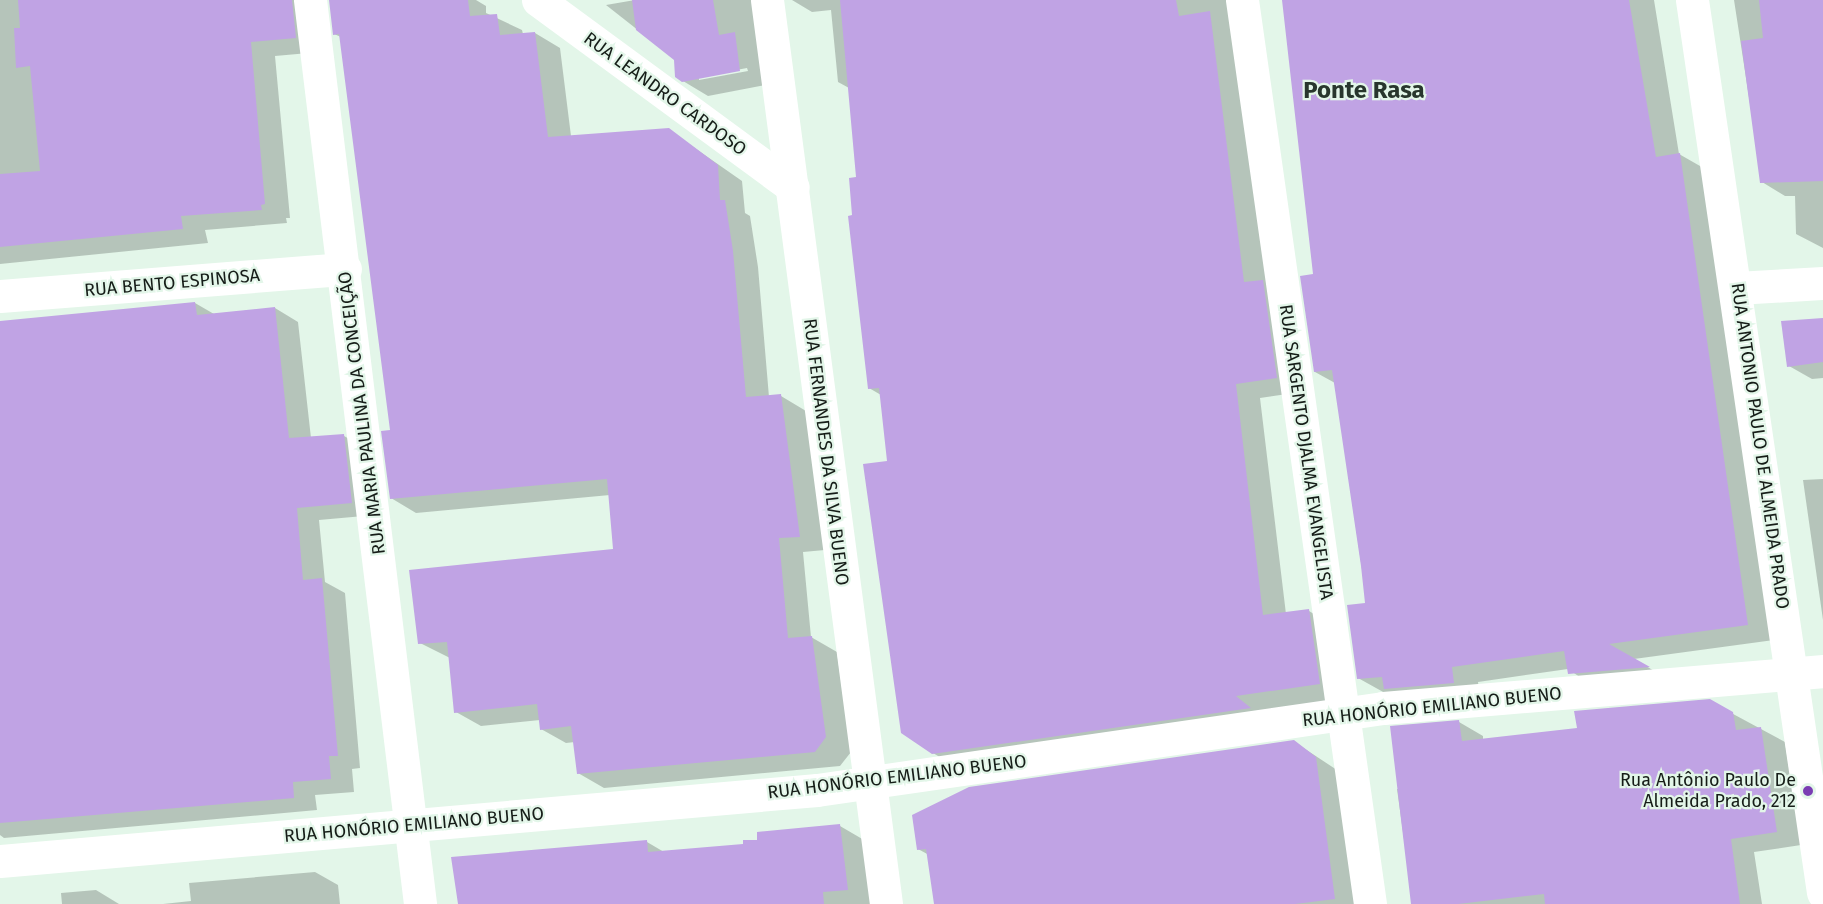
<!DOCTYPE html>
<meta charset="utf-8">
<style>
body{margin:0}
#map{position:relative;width:1823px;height:904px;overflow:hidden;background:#e3f6e9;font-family:"Fira Sans",sans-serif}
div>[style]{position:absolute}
.shadow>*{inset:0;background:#0003}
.building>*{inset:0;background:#c0a3e4}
.street>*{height:33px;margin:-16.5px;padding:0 16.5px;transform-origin:16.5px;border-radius:16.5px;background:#fff}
.dots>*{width:16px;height:16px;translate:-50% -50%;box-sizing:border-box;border:3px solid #e3f6e9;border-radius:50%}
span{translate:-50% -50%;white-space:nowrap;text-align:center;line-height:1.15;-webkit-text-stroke:4.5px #e3f6e9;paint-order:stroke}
.street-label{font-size:18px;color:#161d18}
.poi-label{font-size:18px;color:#161d18}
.right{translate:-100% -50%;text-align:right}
.district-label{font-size:24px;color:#28362d;font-weight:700}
</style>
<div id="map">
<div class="shadow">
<div style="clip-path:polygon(0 0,327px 0,317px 8px,320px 52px,275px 56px,290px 218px,286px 218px,287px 223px,205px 230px,208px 243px,0 264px)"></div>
<div style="clip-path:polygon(330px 0,476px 0,486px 6px,486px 13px,522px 30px,523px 34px,535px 33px,560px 48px,571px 136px,669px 130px,742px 181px,745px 213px,750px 216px,758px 267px,769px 397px,781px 396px,806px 411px,825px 550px,803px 552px,811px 637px,837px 652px,851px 752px,840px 766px,604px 788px,578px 773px,575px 742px,566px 743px,541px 729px,540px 720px,481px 726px,456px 712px,450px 658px,420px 643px,615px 550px,610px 495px,416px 513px,391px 498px,392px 432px,341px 37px,334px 34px)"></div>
<div style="clip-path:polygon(evenodd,635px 0,781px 0,765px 85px,708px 96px,683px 81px,676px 60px,606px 5px,635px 0,747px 68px,748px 71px,699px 80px,699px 77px,747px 68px)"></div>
<div style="clip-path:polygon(792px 0,1230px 0,1301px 392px,1260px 398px,1286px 614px,1309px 611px,1334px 626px,1345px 698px,958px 768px,933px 753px,881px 395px,869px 388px,854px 217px,858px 178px,849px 88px,838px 82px,831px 10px,812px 12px)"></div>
<div style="clip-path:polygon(1283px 0,1654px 0,1679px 154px,1707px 170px,1774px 640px,1634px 659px,1673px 682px,1596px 688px,1568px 669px,1478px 682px,1480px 698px,1385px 693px,1358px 678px,1367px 604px,1335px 383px,1315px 372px,1314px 276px)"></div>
<div style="clip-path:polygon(1734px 0,1823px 0,1823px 248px,1796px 234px,1795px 196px,1785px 196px,1762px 182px)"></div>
<div style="clip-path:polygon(195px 303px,214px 314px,275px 308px,298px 322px,311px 438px,344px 436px,367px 449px,375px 515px,319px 520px,325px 582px,345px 593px,360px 768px,352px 769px,354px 792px,315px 795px,317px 810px,4px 838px,0 835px,0 323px)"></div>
<div style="clip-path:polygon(1823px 320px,1823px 378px,1812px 379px,1789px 366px)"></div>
<div style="clip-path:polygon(1823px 479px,1823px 620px,1803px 480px)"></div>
<div style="clip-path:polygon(1709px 701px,1785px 742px,1801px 845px,1754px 852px,1762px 904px,1413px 904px,1397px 789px,1401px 789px,1459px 722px,1483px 736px,1483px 740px,1579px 729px)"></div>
<div style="clip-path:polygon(1293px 741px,1340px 772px,1358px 904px,936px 904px,929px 855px,918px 849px)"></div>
<div style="clip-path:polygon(840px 826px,864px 840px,872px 904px,459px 904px,647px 842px,664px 852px,744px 845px)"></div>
<div style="clip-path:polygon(315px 872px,338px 885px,340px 904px,163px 904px,191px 901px,189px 883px)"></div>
<div style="clip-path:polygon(96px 890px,119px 904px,62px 904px,61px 893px)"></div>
</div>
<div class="building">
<div style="clip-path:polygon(18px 0,292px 0,296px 38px,251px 42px,265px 204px,261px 205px,262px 210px,181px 216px,183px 229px,0 247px,0 174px,40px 171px,30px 66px,16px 68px,14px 28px,20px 28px)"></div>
<div style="clip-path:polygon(329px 0,468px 0,470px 16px,497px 14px,500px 35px,535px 32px,548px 137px,669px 128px,718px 165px,720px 200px,725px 200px,733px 251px,746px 397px,781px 394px,800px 537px,779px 538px,788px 638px,812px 636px,826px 737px,815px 752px,577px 774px,571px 726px,540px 730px,537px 704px,454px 713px,447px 642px,418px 644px,409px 570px,613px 549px,607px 479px,390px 499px,381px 431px,390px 430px,339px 34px,333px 35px)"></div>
<div style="clip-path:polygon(632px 0,713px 0,719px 35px,735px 32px,740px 71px,682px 82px,675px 77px,674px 60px,636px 30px)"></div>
<div style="clip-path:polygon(840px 0,1176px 0,1179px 16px,1210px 11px,1244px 282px,1263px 280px,1277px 378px,1236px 384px,1263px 615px,1309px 609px,1320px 684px,1236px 696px,1251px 708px,932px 754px,901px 733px,863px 464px,887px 461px,879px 388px,868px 389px,848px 216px,852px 215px,849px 178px,856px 177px)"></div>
<div style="clip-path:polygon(1282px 0,1629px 0,1656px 157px,1680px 153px,1748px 625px,1609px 644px,1650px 667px,1568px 674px,1564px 651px,1452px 667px,1454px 683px,1384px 689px,1382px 677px,1357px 679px,1347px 605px,1365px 603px,1361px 566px,1332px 370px,1314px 372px,1300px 276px,1313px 274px)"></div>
<div style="clip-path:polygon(1759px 0,1823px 0,1823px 181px,1760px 183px,1741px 41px,1763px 38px)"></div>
<div style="clip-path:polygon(195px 302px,197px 315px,275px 307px,289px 438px,344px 434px,352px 503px,297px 508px,303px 580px,322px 578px,338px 756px,329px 756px,331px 779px,293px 782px,294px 798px,0 823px,0 321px)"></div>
<div style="clip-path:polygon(1823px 318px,1823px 362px,1787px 367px,1781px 321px)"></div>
<div style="clip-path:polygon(1710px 699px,1733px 712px,1736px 730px,1761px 727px,1777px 832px,1731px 839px,1740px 904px,1545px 904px,1544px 894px,1458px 904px,1411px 904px,1390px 726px,1459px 720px,1462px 741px,1577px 728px,1574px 711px)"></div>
<div style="clip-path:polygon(1294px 740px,1316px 757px,1335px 899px,1295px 904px,934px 904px,926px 849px,917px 850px,912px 815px,969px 787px)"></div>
<div style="clip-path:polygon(840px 824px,848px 890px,823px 892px,824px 904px,458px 904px,451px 857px,647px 840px,648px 852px,743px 844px,743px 840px,757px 840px,757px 832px)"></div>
</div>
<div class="street">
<div style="left:310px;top:0;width:911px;rotate:83.06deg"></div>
<div style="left:538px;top:0;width:316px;rotate:36.3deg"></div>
<div style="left:767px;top:0;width:912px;rotate:82.5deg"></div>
<div style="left:1242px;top:0;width:913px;rotate:81.94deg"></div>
<div style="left:1692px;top:0;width:902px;rotate:81.65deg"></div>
<div style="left:1736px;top:288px;width:87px;rotate:-3.3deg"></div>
<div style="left:0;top:296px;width:346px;rotate:-4.5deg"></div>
<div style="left:0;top:861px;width:820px;rotate:-4.97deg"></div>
<div style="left:817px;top:790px;width:572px;rotate:-8.24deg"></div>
<div style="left:1383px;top:708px;width:442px;rotate:-4.8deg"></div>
</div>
<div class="dots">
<div style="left:1808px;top:791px;background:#7a3db3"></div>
</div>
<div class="street-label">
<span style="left:665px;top:94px;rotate:36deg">RUA LEANDRO CARDOSO</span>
<span style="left:172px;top:283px;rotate:-5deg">RUA BENTO ESPINOSA</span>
<span style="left:362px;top:413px;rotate:-97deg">RUA MARIA PAULINA DA CONCEIÇÃO</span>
<span style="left:1760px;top:446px;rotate:82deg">RUA ANTONIO PAULO DE ALMEIDA PRADO</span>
<span style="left:826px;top:452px;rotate:83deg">RUA FERNANDES DA SILVA BUENO</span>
<span style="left:1306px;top:452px;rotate:82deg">RUA SARGENTO DJALMA EVANGELISTA</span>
<span style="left:1432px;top:707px;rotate:-6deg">RUA HONÓRIO EMILIANO BUENO</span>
<span style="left:897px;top:777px;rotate:-7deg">RUA HONÓRIO EMILIANO BUENO</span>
<span style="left:414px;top:825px;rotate:-5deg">RUA HONÓRIO EMILIANO BUENO</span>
</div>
<div class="poi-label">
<span class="right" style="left:1796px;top:791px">Rua Antônio Paulo De<br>Almeida Prado, 212</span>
</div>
<div class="district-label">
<span style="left:1364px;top:91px">Ponte Rasa</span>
</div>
</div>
